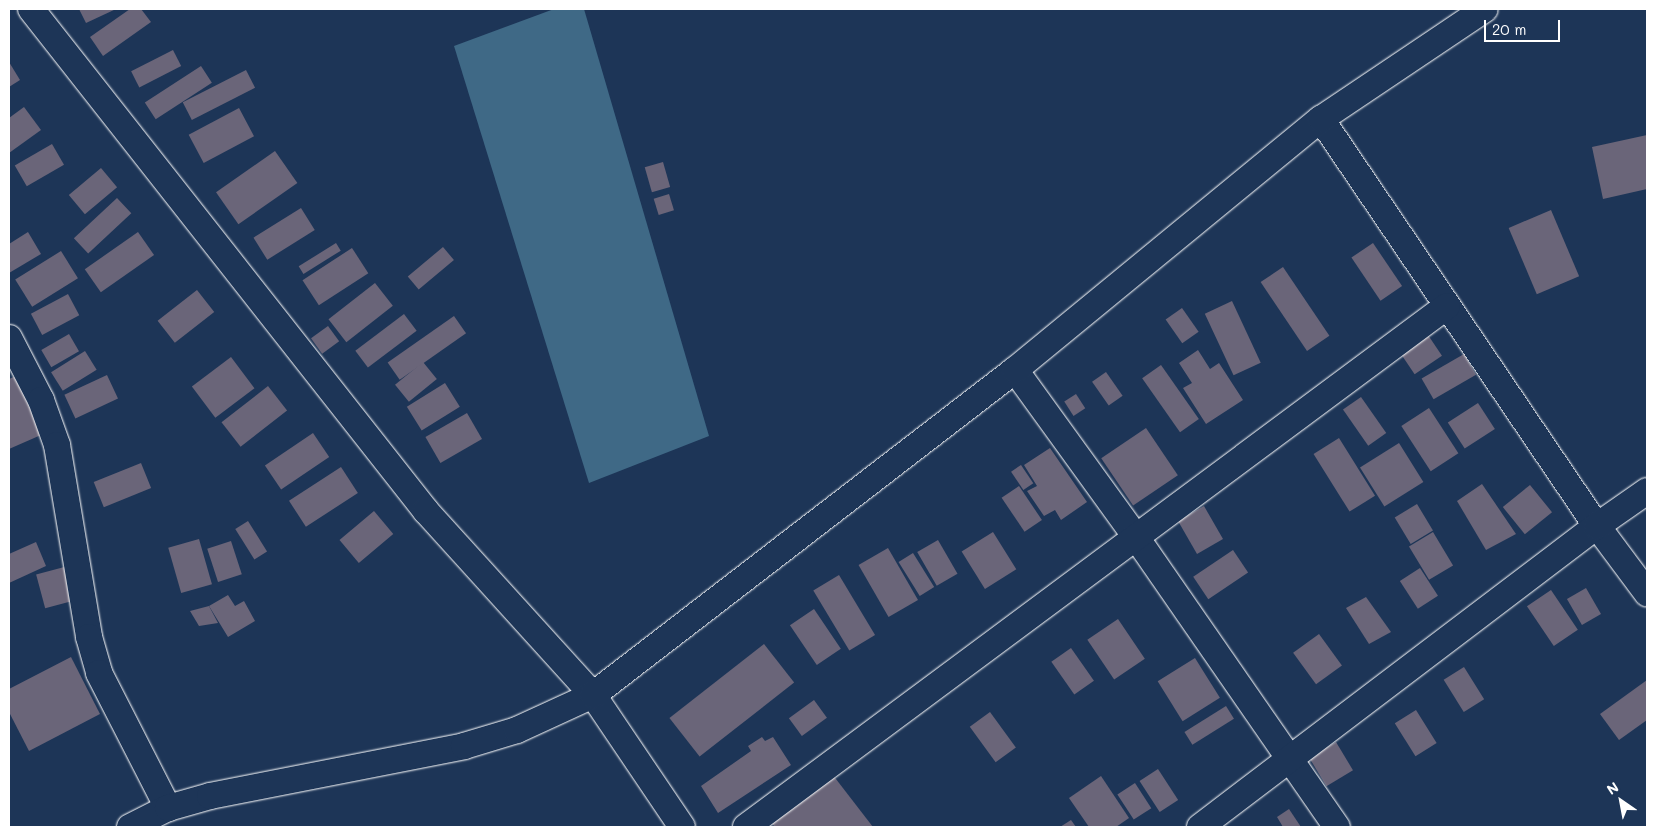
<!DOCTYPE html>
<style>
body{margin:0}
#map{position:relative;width:1656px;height:836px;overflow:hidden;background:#1d3557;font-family:Mali,sans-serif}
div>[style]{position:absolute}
.water>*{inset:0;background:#3f6986}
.building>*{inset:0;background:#6a6579;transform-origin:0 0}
.roads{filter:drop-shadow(0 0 1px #fff) drop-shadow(0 0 1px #fff)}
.minor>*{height:26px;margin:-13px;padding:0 13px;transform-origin:13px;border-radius:13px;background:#1d3557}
span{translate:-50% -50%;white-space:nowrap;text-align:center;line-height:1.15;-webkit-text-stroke:4px #1d3557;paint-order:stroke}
.frame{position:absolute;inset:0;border:10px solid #fff;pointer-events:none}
.north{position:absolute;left:1596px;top:776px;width:50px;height:50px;-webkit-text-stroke:4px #1d3557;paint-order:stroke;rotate:327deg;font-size:14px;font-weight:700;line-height:20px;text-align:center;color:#fff}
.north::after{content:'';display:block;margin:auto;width:18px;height:22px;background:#fff;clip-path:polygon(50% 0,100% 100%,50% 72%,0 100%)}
.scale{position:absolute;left:1484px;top:20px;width:76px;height:22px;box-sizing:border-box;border:2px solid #fff;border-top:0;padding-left:6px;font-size:15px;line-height:18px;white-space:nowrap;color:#fff;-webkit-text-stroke:4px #1d3557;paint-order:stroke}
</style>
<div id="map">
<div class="water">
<div style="clip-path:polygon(554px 9px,584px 9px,709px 436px,589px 483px,454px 46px)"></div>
</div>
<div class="building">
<div style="clip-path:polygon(79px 9px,116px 9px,86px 23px)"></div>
<div style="clip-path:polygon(130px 9px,141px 9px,151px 22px,103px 56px,90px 37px)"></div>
<div style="left:173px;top:50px;width:18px;height:47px;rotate:63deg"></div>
<div style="clip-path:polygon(9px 62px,20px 80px,9px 87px)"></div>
<div style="left:201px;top:66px;width:20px;height:67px;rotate:57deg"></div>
<div style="left:246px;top:70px;width:20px;height:71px;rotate:63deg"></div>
<div style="clip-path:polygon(24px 107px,41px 130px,9px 153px,9px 118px)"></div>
<div style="left:239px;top:108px;width:32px;height:57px;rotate:62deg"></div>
<div style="clip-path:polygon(1647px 135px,1647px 189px,1603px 199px,1592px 147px)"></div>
<div style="left:52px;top:144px;width:24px;height:43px;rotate:60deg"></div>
<div style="left:275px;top:151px;width:39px;height:72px;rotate:55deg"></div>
<div style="left:663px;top:162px;width:26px;height:19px;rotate:74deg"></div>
<div style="left:101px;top:168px;width:25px;height:42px;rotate:50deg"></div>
<div style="left:669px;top:194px;width:17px;height:16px;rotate:73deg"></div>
<div style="left:117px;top:198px;width:21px;height:59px;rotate:47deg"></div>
<div style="left:301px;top:208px;width:26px;height:56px;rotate:58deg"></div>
<div style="left:1551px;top:210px;width:72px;height:46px;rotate:67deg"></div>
<div style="clip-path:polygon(28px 232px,41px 254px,9px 273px,9px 244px)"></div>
<div style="left:138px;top:232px;width:28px;height:65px;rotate:55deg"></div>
<div style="left:336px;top:243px;width:9px;height:44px;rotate:58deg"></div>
<div style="left:1373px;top:243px;width:52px;height:26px;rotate:56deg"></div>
<div style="left:443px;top:247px;width:17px;height:46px;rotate:50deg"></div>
<div style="left:352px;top:248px;width:30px;height:59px;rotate:57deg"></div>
<div style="left:61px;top:251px;width:32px;height:54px;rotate:58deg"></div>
<div style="left:1283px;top:267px;width:83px;height:27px;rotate:56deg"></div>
<div style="left:375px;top:283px;width:29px;height:59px;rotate:52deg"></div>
<div style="left:197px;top:290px;width:28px;height:50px;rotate:52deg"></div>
<div style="left:68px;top:294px;width:24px;height:42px;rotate:62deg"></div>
<div style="left:1232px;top:301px;width:68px;height:30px;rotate:65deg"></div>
<div style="left:1182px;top:308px;width:29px;height:20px;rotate:55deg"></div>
<div style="left:404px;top:314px;width:21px;height:61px;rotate:53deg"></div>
<div style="left:454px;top:316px;width:21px;height:81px;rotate:55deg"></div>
<div style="left:328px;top:326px;width:19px;height:21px;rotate:54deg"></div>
<div style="left:69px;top:334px;width:20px;height:32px;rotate:60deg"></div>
<div style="left:1428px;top:335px;width:25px;height:33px;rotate:56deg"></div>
<div style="clip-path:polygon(1198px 350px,1210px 369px,1219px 363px,1243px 400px,1206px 424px,1183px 388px,1192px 383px,1179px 363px)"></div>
<div style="left:85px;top:351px;width:22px;height:40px;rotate:58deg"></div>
<div style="left:1464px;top:354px;width:24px;height:49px;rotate:60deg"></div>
<div style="left:231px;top:357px;width:39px;height:49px;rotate:53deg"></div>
<div style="left:423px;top:362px;width:22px;height:36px;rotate:51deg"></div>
<div style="left:1161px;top:365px;width:66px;height:23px;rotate:55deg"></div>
<div style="left:1106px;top:372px;width:29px;height:17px;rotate:55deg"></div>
<div style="left:107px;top:375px;width:26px;height:47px;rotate:65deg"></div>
<div style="clip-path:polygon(16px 376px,41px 435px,9px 449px,9px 379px)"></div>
<div style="left:445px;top:383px;width:28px;height:45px;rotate:58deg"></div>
<div style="left:268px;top:386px;width:31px;height:59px;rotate:52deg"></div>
<div style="left:1076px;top:394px;width:17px;height:14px;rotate:57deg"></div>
<div style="left:1361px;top:397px;width:44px;height:22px;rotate:55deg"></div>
<div style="left:1478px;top:403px;width:31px;height:36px;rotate:57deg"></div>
<div style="left:1429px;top:408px;width:54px;height:33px;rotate:57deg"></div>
<div style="left:467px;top:413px;width:30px;height:48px;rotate:60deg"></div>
<div style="left:1146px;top:428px;width:57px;height:54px;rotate:56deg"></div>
<div style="left:313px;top:433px;width:29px;height:58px;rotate:56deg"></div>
<div style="left:1339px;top:438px;width:68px;height:30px;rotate:58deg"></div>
<div style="left:1399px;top:443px;width:46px;height:46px;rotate:58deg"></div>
<div style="clip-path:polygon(1050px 448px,1087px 502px,1061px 520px,1055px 510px,1044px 516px,1027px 491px,1037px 486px,1024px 465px)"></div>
<div style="left:141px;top:463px;width:27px;height:51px;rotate:68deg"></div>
<div style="left:1021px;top:465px;width:22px;height:12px;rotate:56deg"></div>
<div style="left:341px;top:467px;width:31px;height:62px;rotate:57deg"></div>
<div style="clip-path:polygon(1482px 484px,1516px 534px,1486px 550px,1457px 501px)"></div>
<div style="left:1530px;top:485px;width:35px;height:35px;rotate:51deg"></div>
<div style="left:1019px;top:486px;width:41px;height:21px;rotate:56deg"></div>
<div style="left:1417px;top:504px;width:31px;height:26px;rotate:59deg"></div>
<div style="left:1204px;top:506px;width:38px;height:30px;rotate:60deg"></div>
<div style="left:374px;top:511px;width:30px;height:45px;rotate:50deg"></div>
<div style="left:248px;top:521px;width:36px;height:15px;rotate:58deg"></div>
<div style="left:993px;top:532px;width:44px;height:37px;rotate:58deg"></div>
<div style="left:1433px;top:532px;width:39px;height:28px;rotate:59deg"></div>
<div style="left:199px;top:539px;width:47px;height:32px;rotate:74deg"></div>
<div style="left:938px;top:540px;width:39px;height:24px;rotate:60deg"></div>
<div style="left:231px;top:541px;width:35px;height:25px;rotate:72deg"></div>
<div style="clip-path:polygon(36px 542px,46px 566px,9px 583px,9px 554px)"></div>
<div style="left:888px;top:548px;width:60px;height:34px;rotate:60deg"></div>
<div style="left:1233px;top:550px;width:27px;height:48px;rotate:56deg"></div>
<div style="left:913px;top:553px;width:40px;height:17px;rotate:58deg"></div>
<div style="left:68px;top:566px;width:35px;height:33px;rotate:75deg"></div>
<div style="left:1420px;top:568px;width:33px;height:24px;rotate:57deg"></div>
<div style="left:839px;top:575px;width:70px;height:30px;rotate:59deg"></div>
<div style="left:1586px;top:588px;width:30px;height:22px;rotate:60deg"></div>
<div style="left:1551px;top:590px;width:48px;height:29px;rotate:56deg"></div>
<div style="clip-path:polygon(228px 595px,235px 606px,244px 601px,255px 621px,228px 637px,209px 606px)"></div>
<div style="clip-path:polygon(1366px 597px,1391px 632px,1369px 644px,1346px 608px)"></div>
<div style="clip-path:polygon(209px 606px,218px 623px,199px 626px,190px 611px)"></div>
<div style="left:814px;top:609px;width:48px;height:29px;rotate:56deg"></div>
<div style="left:1118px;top:619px;width:48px;height:37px;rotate:56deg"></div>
<div style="left:1319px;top:634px;width:39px;height:32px;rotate:54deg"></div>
<div style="left:764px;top:644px;width:49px;height:120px;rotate:52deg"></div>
<div style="left:1071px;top:648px;width:40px;height:24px;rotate:55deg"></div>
<div style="clip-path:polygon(71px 657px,100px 714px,29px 751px,9px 712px,9px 689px)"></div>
<div style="left:1195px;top:658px;width:47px;height:44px;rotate:58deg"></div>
<div style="left:1464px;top:667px;width:38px;height:24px;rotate:58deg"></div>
<div style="clip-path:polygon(1647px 680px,1647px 720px,1619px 740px,1600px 714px)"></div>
<div style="left:814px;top:700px;width:22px;height:31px;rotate:54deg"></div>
<div style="left:1226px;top:706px;width:15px;height:49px;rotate:58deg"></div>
<div style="left:1416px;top:710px;width:39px;height:25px;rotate:58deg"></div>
<div style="left:990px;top:712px;width:44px;height:25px;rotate:54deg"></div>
<div style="clip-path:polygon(762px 737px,765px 741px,773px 737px,791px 765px,718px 813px,701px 786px,751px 751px,748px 746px)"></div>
<div style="left:1336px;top:742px;width:33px;height:31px;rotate:59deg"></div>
<div style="left:1158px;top:769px;width:37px;height:22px;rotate:57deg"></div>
<div style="clip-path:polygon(829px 770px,873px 827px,775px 827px,767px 818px)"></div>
<div style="clip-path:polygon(1101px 776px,1129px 818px,1116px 827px,1089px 827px,1069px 798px)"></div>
<div style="left:1135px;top:783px;width:30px;height:21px;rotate:57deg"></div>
<div style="clip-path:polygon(1289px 809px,1301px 827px,1283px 827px,1277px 817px)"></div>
<div style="clip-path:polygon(1071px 820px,1076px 827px,1060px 827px)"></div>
</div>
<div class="roads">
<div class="minor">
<div style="left:31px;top:9px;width:639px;rotate:51.8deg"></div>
<div style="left:426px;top:511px;width:248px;rotate:47.8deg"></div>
<div style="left:593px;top:695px;width:159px;rotate:56deg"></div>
<div style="left:1321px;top:119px;width:492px;rotate:55.9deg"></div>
<div style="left:1597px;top:526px;width:84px;rotate:53.3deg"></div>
<div style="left:9px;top:338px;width:70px;rotate:62.7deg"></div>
<div style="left:41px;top:400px;width:48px;rotate:70.4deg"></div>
<div style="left:57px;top:445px;width:195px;rotate:80.5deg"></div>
<div style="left:89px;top:637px;width:37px;rotate:74deg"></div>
<div style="left:99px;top:673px;width:152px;rotate:62.9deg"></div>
<div style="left:1015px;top:370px;width:206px;rotate:54.1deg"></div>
<div style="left:1136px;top:537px;width:353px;rotate:55.3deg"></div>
<div style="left:130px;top:827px;width:42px;rotate:-26.6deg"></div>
<div style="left:168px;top:808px;width:44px;rotate:-15.9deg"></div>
<div style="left:210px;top:796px;width:259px;rotate:-11.1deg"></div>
<div style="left:464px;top:746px;width:55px;rotate:-16.8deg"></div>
<div style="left:517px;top:730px;width:84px;rotate:-24.7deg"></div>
<div style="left:593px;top:695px;width:533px;rotate:-37.6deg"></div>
<div style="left:1015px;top:370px;width:396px;rotate:-39.4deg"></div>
<div style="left:1321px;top:119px;width:197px;rotate:-33.9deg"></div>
<div style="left:746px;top:827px;width:873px;rotate:-36.62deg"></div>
<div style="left:1200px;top:827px;width:498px;rotate:-37.2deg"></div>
<div style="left:1597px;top:526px;width:61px;rotate:-35deg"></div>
</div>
</div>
<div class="frame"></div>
<div class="north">N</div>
<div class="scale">20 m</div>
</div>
